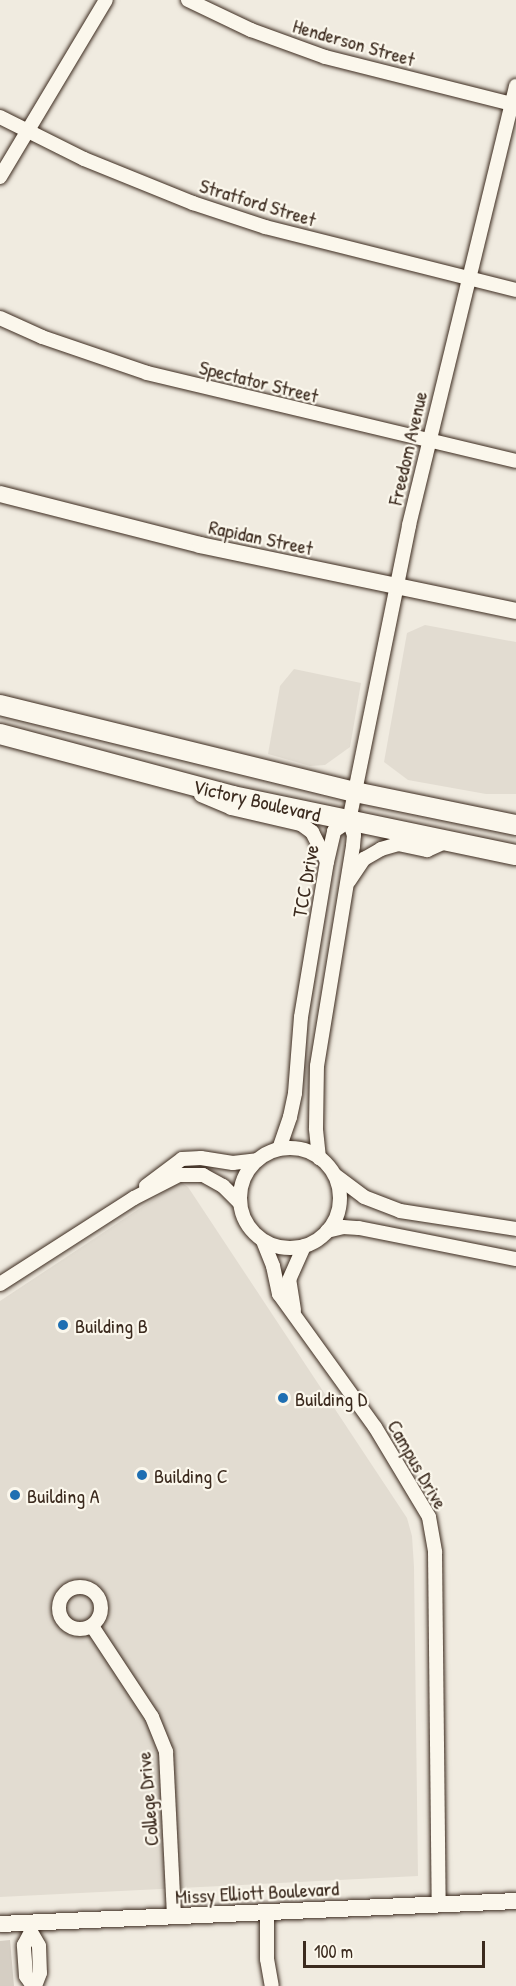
<!DOCTYPE html>
<style>
body{margin:0}
#map{position:relative;width:516px;height:1986px;overflow:hidden;background:#f0ebe0;font-family:"Patrick Hand",sans-serif}
div>[style]{position:absolute}
.built>*{inset:0;background:#e2dcd1}
.green>*{inset:0;background:#d5cec3}
.roads{filter:drop-shadow(0 0 2px #3b2a1e) drop-shadow(0 0 2px #3b2a1e)}
.minor>*{height:14px;margin:-7px;padding:0 7px;transform-origin:7px;border-radius:7px;background:#fbf7ec}
.minor>.ring{margin:-7px;padding:0;box-sizing:content-box;background:none;border:14px solid #fbf7ec;border-radius:50%}
.tertiary>*{height:16px;margin:-8px;padding:0 8px;transform-origin:8px;border-radius:8px;background:#fbf7ec}
.secondary>*{height:20px;margin:-10px;padding:0 10px;transform-origin:10px;border-radius:10px;background:#fbf7ec}
.dots>*{width:16px;height:16px;translate:-50% -50%;box-sizing:border-box;border:3px solid #fbf7ec;border-radius:50%}
span{translate:-50% -50%;white-space:nowrap;text-align:center;line-height:1.15;-webkit-text-stroke:4.5px #fbf7ec;paint-order:stroke}
.street-label{font-size:20px;color:#3b2a1e}
.poi-label{font-size:20px;color:#3b2a1e}
.left{translate:0 -50%;text-align:left}
.scale{position:absolute;left:303px;top:1941px;width:182px;height:27px;box-sizing:border-box;border:3px solid #3b2a1e;border-top:0;padding-left:8px;font-size:18px;line-height:21px;white-space:nowrap;color:#3b2a1e;-webkit-text-stroke:4px #fbf7ec;paint-order:stroke}
</style>
<div id="map">
<div class="built">
<div style="clip-path:polygon(425px 625px,516px 642px,516px 794px,486px 794px,408px 780px,384px 762px,407px 633px)"></div>
<div style="clip-path:polygon(294px 669px,361px 683px,350px 747px,325px 765px,310px 766px,268px 754px,280px 686px)"></div>
<div style="clip-path:polygon(182px 1183px,188px 1187px,407px 1518px,412px 1536px,414px 1567px,418px 1876px,0 1897px,0 1301px,175px 1185px)"></div>
</div>
<div class="green">
<div style="clip-path:polygon(10px 1940px,14px 1986px,0 1986px,0 1941px)"></div>
</div>
<div class="roads">
<div class="minor">
<div style="left:188px;top:0;width:70px;rotate:25.5deg"></div>
<div style="left:251px;top:30px;width:79px;rotate:20deg"></div>
<div style="left:325px;top:57px;width:197px;rotate:14.1deg"></div>
<div style="left:0;top:117px;width:94px;rotate:26.6deg"></div>
<div style="left:84px;top:159px;width:118px;rotate:22deg"></div>
<div style="left:193px;top:203px;width:76px;rotate:18.4deg"></div>
<div style="left:265px;top:227px;width:259px;rotate:14.1deg"></div>
<div style="left:0;top:177px;width:206px;rotate:-59.1deg"></div>
<div style="left:0;top:318px;width:46px;rotate:24.3deg"></div>
<div style="left:42px;top:337px;width:111px;rotate:18.9deg"></div>
<div style="left:147px;top:373px;width:379px;rotate:13.4deg"></div>
<div style="left:201px;top:795px;width:33px;rotate:23deg"></div>
<div style="left:231px;top:808px;width:72px;rotate:12.9deg"></div>
<div style="left:301px;top:824px;width:14px;rotate:36deg"></div>
<div style="left:312px;top:832px;width:33px;rotate:63deg"></div>
<div style="left:349px;top:881px;width:27px;rotate:-56deg"></div>
<div style="left:364px;top:859px;width:20px;rotate:-30deg"></div>
<div style="left:381px;top:849px;width:18px;rotate:-16deg"></div>
<div style="left:398px;top:844px;width:30px;rotate:12deg"></div>
<div style="left:427px;top:850px;width:20px;rotate:-24deg"></div>
<div class="ring" style="left:240px;top:1148px;width:86px;height:86px"></div>
<div style="left:279px;top:1149px;width:34px;rotate:-71deg"></div>
<div style="left:290px;top:1117px;width:25px;rotate:-78deg"></div>
<div style="left:295px;top:1093px;width:76px;rotate:-85.5deg"></div>
<div style="left:301px;top:1017px;width:157px;rotate:-80.5deg"></div>
<div style="left:327px;top:862px;width:32px;rotate:-77deg"></div>
<div style="left:334px;top:831px;width:18px;rotate:-34deg"></div>
<div style="left:319px;top:1158px;width:30px;rotate:-96deg"></div>
<div style="left:316px;top:1128px;width:62px;rotate:-89.1deg"></div>
<div style="left:317px;top:1066px;width:223px;rotate:-80.7deg"></div>
<div style="left:353px;top:846px;width:11px;rotate:-85deg"></div>
<div style="left:354px;top:835px;width:15px;rotate:-110deg"></div>
<div style="left:349px;top:821px;width:302px;rotate:-78.5deg"></div>
<div style="left:409px;top:525px;width:452px;rotate:-76.3deg"></div>
<div style="left:335px;top:1175px;width:36px;rotate:37deg"></div>
<div style="left:364px;top:1197px;width:39px;rotate:21deg"></div>
<div style="left:400px;top:1211px;width:117px;rotate:8.8deg"></div>
<div style="left:146px;top:1186px;width:45px;rotate:-36.9deg"></div>
<div style="left:182px;top:1159px;width:19px;rotate:-3deg"></div>
<div style="left:201px;top:1158px;width:32px;rotate:9deg"></div>
<div style="left:233px;top:1163px;width:24px;rotate:-7deg"></div>
<div style="left:327px;top:1231px;width:16px;rotate:-14deg"></div>
<div style="left:343px;top:1227px;width:16px;rotate:4deg"></div>
<div style="left:359px;top:1228px;width:160px;rotate:11.2deg"></div>
<div style="left:263px;top:1241px;width:27px;rotate:68deg"></div>
<div style="left:273px;top:1266px;width:29px;rotate:78deg"></div>
<div style="left:279px;top:1294px;width:164px;rotate:54.2deg"></div>
<div style="left:375px;top:1427px;width:105px;rotate:59deg"></div>
<div style="left:429px;top:1517px;width:36px;rotate:80deg"></div>
<div style="left:435px;top:1552px;width:353px;rotate:89.4deg"></div>
<div style="left:0;top:1284px;width:159px;rotate:-32.7deg"></div>
<div style="left:134px;top:1198px;width:51px;rotate:-27.1deg"></div>
<div style="left:179px;top:1175px;width:24px"></div>
<div style="left:203px;top:1175px;width:23px;rotate:29deg"></div>
<div style="left:223px;top:1186px;width:23px;rotate:45deg"></div>
<div style="left:294px;top:1310px;width:30px;rotate:-99deg"></div>
<div style="left:289px;top:1280px;width:37px;rotate:-66deg"></div>
<div class="ring" style="left:59px;top:1587px;width:28px;height:28px"></div>
<div style="left:92px;top:1626px;width:109px;rotate:56.6deg"></div>
<div style="left:152px;top:1717px;width:38px;rotate:68deg"></div>
<div style="left:166px;top:1752px;width:165px;rotate:87.2deg"></div>
<div style="left:267px;top:1912px;width:47px;rotate:90deg"></div>
<div style="left:267px;top:1959px;width:27px;rotate:80deg"></div>
<div style="left:33px;top:1986px;width:12px;rotate:-125deg"></div>
<div style="left:26px;top:1976px;width:31px;rotate:-94deg"></div>
<div style="left:24px;top:1945px;width:15px;rotate:-62deg"></div>
<div style="left:31px;top:1932px;width:16px;rotate:60deg"></div>
<div style="left:39px;top:1946px;width:27px;rotate:88deg"></div>
<div style="left:40px;top:1973px;width:14px;rotate:111deg"></div>
</div>
<div class="tertiary">
<div style="left:0;top:494px;width:206px;rotate:14.3deg"></div>
<div style="left:200px;top:545px;width:323px;rotate:11.8deg"></div>
<div style="left:0;top:1924px;width:517px;rotate:-2.55deg"></div>
</div>
<div class="secondary">
<div style="left:0;top:705px;width:366px;rotate:13.8deg"></div>
<div style="left:355px;top:792px;width:164px;rotate:11.6deg"></div>
<div style="left:0;top:734px;width:241px;rotate:14.9deg"></div>
<div style="left:233px;top:796px;width:289px;rotate:11.8deg"></div>
</div>
</div>
<div class="dots">
<div style="left:63px;top:1325px;background:#1f6fb2"></div>
<div style="left:283px;top:1398px;background:#1f6fb2"></div>
<div style="left:142px;top:1475px;background:#1f6fb2"></div>
<div style="left:15px;top:1495px;background:#1f6fb2"></div>
</div>
<div class="street-label">
<span style="left:354px;top:42px;rotate:16deg">Henderson Street</span>
<span style="left:258px;top:202px;rotate:17deg">Stratford Street</span>
<span style="left:259px;top:381px;rotate:14deg">Spectator Street</span>
<span style="left:407px;top:448px;rotate:-77deg">Freedom Avenue</span>
<span style="left:261px;top:537px;rotate:12deg">Rapidan Street</span>
<span style="left:257px;top:800px;rotate:13deg">Victory Boulevard</span>
<span style="left:305px;top:881px;rotate:-80deg">TCC Drive</span>
<span style="left:418px;top:1464px;rotate:60deg">Campus Drive</span>
<span style="left:147px;top:1799px;rotate:-95deg">College Drive</span>
<span style="left:257px;top:1892px;rotate:-3deg">Missy Elliott Boulevard</span>
</div>
<div class="poi-label">
<span class="left" style="left:75px;top:1325px">Building B</span>
<span class="left" style="left:295px;top:1398px">Building D</span>
<span class="left" style="left:154px;top:1475px">Building C</span>
<span class="left" style="left:27px;top:1495px">Building A</span>
</div>
<div class="scale">100 m</div>
</div>
